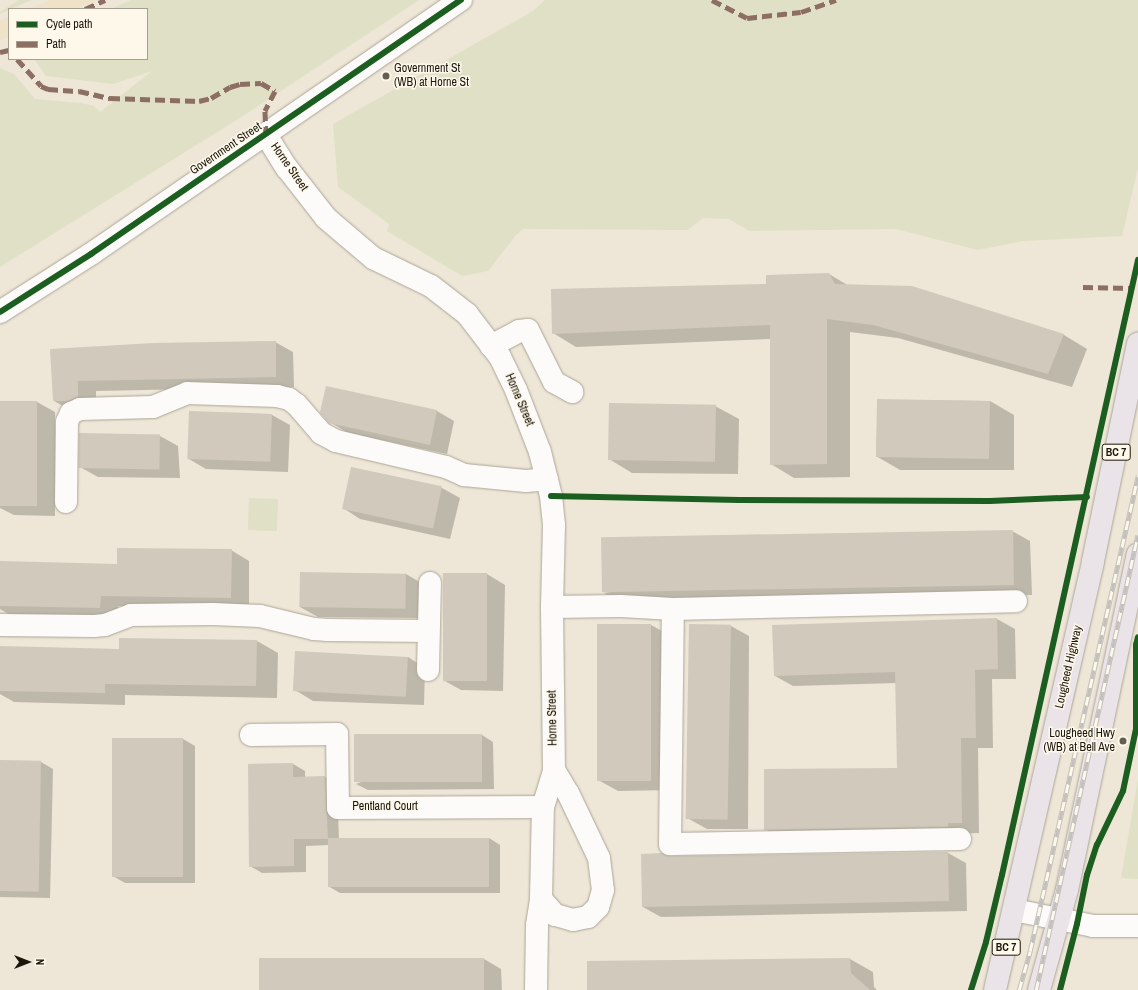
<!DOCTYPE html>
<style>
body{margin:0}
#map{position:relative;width:1138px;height:990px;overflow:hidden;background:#eee6d6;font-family:"Archivo Narrow",sans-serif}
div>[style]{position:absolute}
.built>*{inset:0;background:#efe2c6}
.green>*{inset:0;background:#e0e0c6;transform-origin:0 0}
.shadow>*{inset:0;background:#0003}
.building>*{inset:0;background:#d0c9bc;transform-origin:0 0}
.roads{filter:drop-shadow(0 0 1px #aba598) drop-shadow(0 0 1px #aba598)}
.minor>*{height:22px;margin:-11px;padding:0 11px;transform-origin:11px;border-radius:11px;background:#fcfbf9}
.major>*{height:22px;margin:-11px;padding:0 11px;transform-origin:11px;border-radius:11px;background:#eae4e9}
.rail>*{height:4.5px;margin-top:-2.25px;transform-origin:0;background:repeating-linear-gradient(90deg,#fef8eb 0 9px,#c4c1bc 0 18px);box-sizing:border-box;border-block:1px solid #c4c1bc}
.quiet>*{height:5px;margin-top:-2.5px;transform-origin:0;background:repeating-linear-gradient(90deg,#8d6e63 0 10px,transparent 0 15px)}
.cycleway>*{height:6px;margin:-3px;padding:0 3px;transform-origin:3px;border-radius:3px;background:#1b5e20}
.dots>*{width:11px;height:11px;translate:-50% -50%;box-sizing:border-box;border:2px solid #fef8eb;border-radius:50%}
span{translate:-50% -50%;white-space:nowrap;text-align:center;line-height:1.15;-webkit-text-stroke:3px #fef8eb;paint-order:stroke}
.shield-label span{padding:1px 3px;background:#fef8eb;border:1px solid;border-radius:3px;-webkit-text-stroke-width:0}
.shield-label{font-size:11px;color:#1b160b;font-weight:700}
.poi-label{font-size:12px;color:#1b160b}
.left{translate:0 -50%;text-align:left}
.right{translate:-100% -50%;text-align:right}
.street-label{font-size:12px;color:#1b160b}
.legend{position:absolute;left:8px;top:8px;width:140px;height:52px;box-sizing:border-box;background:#fef8eb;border:1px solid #a39e91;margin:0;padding:5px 7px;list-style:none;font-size:12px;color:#1b160b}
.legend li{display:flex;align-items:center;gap:8px;height:20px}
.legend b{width:20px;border:1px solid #a39e91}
.north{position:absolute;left:8px;top:942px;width:40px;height:40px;-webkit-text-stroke:3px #fef8eb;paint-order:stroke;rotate:90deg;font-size:11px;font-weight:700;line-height:16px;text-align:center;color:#1b160b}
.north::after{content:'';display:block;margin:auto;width:14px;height:18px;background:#1b160b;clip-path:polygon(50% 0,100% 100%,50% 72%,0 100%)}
</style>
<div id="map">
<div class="built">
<div style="clip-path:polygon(51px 0,96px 0,75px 9px,29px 9px)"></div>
<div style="clip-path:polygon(9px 17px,9px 37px,0 40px,0 21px)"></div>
</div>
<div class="green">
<div style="clip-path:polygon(19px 0,31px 0,0 14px,0 12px)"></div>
<div style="clip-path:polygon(131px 0,419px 0,243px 116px,0 267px,0 68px,14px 74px,35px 99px,81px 103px,94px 106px,100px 112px,152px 71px,113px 84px,46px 76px,34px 59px,147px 59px,147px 9px,111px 9px)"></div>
<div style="clip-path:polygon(545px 0,1138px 0,1138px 168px,1122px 236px,1023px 241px,978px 250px,896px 229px,749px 231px,729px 219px,703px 218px,687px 230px,523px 229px,516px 235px,488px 271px,462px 276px,387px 231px,389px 224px,338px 187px,333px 124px,533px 11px)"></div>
<div style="left:249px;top:498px;width:29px;height:32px;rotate:2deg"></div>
<div style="clip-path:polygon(1138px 779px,1138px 879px,1121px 878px)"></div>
</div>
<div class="shadow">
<div style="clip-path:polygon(829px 274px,849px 286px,911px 287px,1064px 335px,1087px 349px,1072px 387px,898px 338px,850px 332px,850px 477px,794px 478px,771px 464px,771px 339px,576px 347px,553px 333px,767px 285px)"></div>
<div style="clip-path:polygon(275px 342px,293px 352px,294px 387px,96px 391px,96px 407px,72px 411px,54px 401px,51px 350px)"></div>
<div style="clip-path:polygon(878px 400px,990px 401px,1014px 415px,1014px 470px,900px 470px,876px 456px)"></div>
<div style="clip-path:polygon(0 402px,37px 402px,55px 412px,55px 516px,14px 515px,0 508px)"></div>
<div style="clip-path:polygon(715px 406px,739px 419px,738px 474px,632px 473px,609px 459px)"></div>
<div style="clip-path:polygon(437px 411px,454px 421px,447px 454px,348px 433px,330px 422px)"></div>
<div style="clip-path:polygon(190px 412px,272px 415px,290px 425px,288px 472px,206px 469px,189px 459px)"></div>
<div style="clip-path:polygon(80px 434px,160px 436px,178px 446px,180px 478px,98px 477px,80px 467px)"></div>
<div style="clip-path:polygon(352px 468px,442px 488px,460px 498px,450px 539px,360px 519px,343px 508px)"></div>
<div style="clip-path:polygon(1012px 531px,1030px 541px,1032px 595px,621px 603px,604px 593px)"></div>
<div style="clip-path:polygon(231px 550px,249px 561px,249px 608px,118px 606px,118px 618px,10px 615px,0 609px,0 562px,118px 565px)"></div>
<div style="clip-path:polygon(406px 574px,423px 584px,423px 618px,318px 617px,300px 607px)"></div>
<div style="clip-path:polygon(487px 574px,505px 585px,503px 691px,461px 690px,443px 680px)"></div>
<div style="clip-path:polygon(997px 619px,1015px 629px,1016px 679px,992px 679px,993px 748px,978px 748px,979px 833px,783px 840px,765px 829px,898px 769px,896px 683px,793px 686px,775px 676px)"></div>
<div style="clip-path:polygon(598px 625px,651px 625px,669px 635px,671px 790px,618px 791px,600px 781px)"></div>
<div style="clip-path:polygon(731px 626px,749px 636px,748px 829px,707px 829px,689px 819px)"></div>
<div style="clip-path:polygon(257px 641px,278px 653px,277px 698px,125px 695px,125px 705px,14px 702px,0 694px,0 647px,120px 650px)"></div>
<div style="clip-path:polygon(408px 657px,425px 668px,424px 705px,313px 701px,295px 690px)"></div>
<div style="clip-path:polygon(482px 735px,493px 742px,494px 789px,368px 790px,356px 784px)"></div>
<div style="clip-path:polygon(113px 739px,183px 739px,195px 746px,195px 883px,125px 883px,113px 876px)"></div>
<div style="clip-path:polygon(0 761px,41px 762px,53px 769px,50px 898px,0 897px)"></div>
<div style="clip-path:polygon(293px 764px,305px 771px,305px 777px,325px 777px,337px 784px,339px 840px,489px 838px,500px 845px,500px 893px,340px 893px,328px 886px,329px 845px,306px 846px,306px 872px,262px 873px,250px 866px)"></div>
<div style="clip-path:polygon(948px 853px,966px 863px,967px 911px,661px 917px,643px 907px,670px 858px)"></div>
<div style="clip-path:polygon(484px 959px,501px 969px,502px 990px,260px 990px)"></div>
<div style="clip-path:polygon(850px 959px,873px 972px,874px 987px,877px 990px,588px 990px)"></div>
</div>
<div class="building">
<div style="clip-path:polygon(829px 273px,835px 284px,912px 286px,1064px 334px,1048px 374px,873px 325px,827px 319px,827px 464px,770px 465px,770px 325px,552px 334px,551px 289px,766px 284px,766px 275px)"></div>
<div style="clip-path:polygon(276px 341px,276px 377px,78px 381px,78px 397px,68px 401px,53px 401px,50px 349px,154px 343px)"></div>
<div style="clip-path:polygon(326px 386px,437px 410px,430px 445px,329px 423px,320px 412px)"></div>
<div style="left:877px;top:399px;width:113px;height:58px;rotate:1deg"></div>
<div style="left:0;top:401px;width:37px;height:105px"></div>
<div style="left:609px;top:403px;width:107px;height:57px;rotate:1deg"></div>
<div style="left:189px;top:411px;width:83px;height:48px;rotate:2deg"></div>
<div style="left:79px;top:433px;width:81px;height:35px;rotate:1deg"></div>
<div style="left:351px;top:467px;width:93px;height:43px;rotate:12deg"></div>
<div style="left:1013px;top:530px;width:55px;height:412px;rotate:89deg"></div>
<div style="clip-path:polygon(117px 548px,232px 549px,231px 598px,101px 596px,100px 608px,0 606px,0 561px,117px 564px)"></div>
<div style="left:300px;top:572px;width:106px;height:35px;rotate:1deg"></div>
<div style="left:443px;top:573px;width:44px;height:108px"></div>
<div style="clip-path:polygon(997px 618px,998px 669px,975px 670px,976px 738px,961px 738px,962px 823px,948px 823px,948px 827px,764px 830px,764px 769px,897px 768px,895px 672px,774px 676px,772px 625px)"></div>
<div style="left:597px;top:624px;width:54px;height:157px"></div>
<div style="left:689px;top:624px;width:42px;height:195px;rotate:1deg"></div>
<div style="clip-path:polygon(119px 638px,257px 640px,256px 686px,105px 684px,105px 693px,0 691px,0 646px,119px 649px)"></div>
<div style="left:295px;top:651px;width:113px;height:40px;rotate:3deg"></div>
<div style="left:482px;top:734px;width:48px;height:128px;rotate:90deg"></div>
<div style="left:112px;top:738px;width:71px;height:139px"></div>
<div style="left:0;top:760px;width:41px;height:131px;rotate:1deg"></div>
<div style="clip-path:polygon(293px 763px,293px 777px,325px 776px,328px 839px,294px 839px,294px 866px,249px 867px,248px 764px)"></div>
<div style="left:489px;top:838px;width:49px;height:161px;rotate:90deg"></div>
<div style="clip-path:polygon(948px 852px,949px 901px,642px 907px,641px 854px,662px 853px,670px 856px)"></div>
<div style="left:484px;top:958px;width:32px;height:225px;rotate:90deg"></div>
<div style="clip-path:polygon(850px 958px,851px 973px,870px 990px,587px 990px,587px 961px)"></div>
</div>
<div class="roads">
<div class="minor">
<div style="left:266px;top:135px;width:39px;rotate:58deg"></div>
<div style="left:287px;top:168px;width:63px;rotate:52deg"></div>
<div style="left:326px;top:218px;width:62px;rotate:40.4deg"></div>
<div style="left:373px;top:258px;width:64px;rotate:25.8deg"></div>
<div style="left:431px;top:286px;width:46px;rotate:37.9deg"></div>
<div style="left:467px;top:314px;width:54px;rotate:52.5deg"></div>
<div style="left:500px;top:357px;width:37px;rotate:64deg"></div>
<div style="left:516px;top:390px;width:66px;rotate:68.8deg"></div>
<div style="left:540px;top:452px;width:45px;rotate:76deg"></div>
<div style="left:551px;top:496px;width:29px;rotate:84deg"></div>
<div style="left:554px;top:525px;width:82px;rotate:91.4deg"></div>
<div style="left:552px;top:607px;width:163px;rotate:89.3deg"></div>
<div style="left:0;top:312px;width:108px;rotate:-32.5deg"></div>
<div style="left:91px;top:254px;width:449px;rotate:-34.5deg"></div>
<div style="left:491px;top:346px;width:32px;rotate:-28deg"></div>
<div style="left:519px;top:331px;width:9px;rotate:-6deg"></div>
<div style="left:528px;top:330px;width:58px;rotate:63.4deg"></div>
<div style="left:554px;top:382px;width:21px;rotate:29deg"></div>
<div style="left:66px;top:502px;width:80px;rotate:-89.3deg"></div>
<div style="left:67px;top:422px;width:10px;rotate:-66deg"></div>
<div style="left:71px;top:413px;width:10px;rotate:-24deg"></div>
<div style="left:80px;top:409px;width:73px;rotate:-1.6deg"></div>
<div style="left:153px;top:407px;width:37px;rotate:-22deg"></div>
<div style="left:187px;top:393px;width:90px;rotate:1.9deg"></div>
<div style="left:277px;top:396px;width:12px;rotate:14deg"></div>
<div style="left:289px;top:399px;width:10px;rotate:37deg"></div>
<div style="left:297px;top:405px;width:37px;rotate:49deg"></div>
<div style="left:321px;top:433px;width:17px;rotate:28deg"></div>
<div style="left:336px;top:441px;width:113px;rotate:13.3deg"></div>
<div style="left:446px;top:467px;width:20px;rotate:24deg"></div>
<div style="left:464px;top:475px;width:62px;rotate:5.5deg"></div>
<div style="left:526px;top:481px;width:21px;rotate:-5deg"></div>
<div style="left:552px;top:607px;width:69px;rotate:-0.8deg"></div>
<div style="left:621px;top:606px;width:52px;rotate:3.3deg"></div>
<div style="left:0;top:625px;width:94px;rotate:0.6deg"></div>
<div style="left:94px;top:626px;width:11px;rotate:-5deg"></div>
<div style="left:105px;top:625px;width:28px;rotate:-21deg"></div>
<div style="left:131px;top:615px;width:82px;rotate:-0.7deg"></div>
<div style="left:213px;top:614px;width:47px;rotate:2.4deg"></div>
<div style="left:260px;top:616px;width:56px;rotate:13.5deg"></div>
<div style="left:314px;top:629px;width:14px;rotate:4deg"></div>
<div style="left:328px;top:630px;width:100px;rotate:0.6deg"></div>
<div style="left:428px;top:670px;width:87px;rotate:-88.7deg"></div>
<div style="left:251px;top:735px;width:86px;rotate:-0.7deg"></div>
<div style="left:337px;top:734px;width:74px;rotate:89.2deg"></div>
<div style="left:338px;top:808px;width:205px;rotate:-0.3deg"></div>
<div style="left:554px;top:770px;width:27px;rotate:59deg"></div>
<div style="left:568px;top:793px;width:72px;rotate:64.5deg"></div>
<div style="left:599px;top:858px;width:32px;rotate:83deg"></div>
<div style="left:603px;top:890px;width:18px;rotate:106deg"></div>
<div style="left:598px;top:907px;width:14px;rotate:135deg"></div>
<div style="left:588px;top:917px;width:15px;rotate:169deg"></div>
<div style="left:573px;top:920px;width:19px;rotate:-164deg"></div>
<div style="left:555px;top:915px;width:21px;rotate:-131deg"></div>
<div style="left:541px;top:899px;width:92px;rotate:-88.8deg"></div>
<div style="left:543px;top:807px;width:39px;rotate:-73deg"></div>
<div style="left:960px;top:839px;width:290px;rotate:179deg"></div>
<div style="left:670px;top:844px;width:235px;rotate:-89.3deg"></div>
<div style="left:673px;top:609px;width:343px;rotate:-1.3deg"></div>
<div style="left:1014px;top:910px;width:81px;rotate:11.4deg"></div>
<div style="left:1093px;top:926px;width:45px"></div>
<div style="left:536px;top:990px;width:65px;rotate:-89.1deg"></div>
<div style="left:537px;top:925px;width:26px;rotate:-81deg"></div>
</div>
<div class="major">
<div style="left:995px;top:990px;width:440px;rotate:-77.1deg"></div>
<div style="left:1093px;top:561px;width:222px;rotate:-78.3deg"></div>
<div style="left:1039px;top:990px;width:104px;rotate:-74.4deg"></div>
<div style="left:1067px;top:890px;width:343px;rotate:-78.1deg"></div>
</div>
</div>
<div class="rail">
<div style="left:1019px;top:990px;width:41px;rotate:-74.2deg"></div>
<div style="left:1030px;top:951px;width:488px;rotate:-77.2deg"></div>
<div style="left:1036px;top:990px;width:466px;rotate:-77.4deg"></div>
</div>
<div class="quiet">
<div style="left:712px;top:0;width:39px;rotate:27deg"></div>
<div style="left:747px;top:18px;width:54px;rotate:-6.3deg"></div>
<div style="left:801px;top:12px;width:37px;rotate:-19deg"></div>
<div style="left:85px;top:9px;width:22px;rotate:-24deg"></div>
<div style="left:0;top:52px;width:9px;rotate:-13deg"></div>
<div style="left:17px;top:59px;width:36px;rotate:48deg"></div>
<div style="left:41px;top:86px;width:8px;rotate:23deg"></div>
<div style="left:48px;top:89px;width:31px;rotate:4deg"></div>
<div style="left:79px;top:91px;width:32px;rotate:13deg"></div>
<div style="left:110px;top:98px;width:89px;rotate:1.9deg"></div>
<div style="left:199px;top:101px;width:12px;rotate:-14deg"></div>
<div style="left:211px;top:98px;width:22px;rotate:-30deg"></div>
<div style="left:230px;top:87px;width:10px;rotate:-17deg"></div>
<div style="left:240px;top:84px;width:21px;rotate:-3deg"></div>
<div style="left:261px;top:83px;width:16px;rotate:30deg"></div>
<div style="left:275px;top:91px;width:22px;rotate:117deg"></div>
<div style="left:265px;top:111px;width:24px;rotate:88deg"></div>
<div style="left:1083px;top:287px;width:49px;rotate:1.2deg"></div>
</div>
<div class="cycleway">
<div style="left:0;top:312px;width:108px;rotate:-32.5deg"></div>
<div style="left:91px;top:254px;width:449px;rotate:-34.5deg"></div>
<div style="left:551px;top:496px;width:188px;rotate:1.2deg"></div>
<div style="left:739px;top:500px;width:251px;rotate:0.2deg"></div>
<div style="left:990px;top:501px;width:97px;rotate:-2.4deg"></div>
<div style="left:971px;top:990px;width:50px;rotate:-72.6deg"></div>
<div style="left:986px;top:942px;width:69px;rotate:-76.6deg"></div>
<div style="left:1002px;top:875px;width:630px;rotate:-77.53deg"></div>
<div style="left:1060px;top:990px;width:68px;rotate:-75.6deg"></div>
<div style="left:1077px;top:924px;width:50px;rotate:-78.5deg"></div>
<div style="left:1087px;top:875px;width:32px;rotate:-72deg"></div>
<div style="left:1097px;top:845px;width:60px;rotate:-64.3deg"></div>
<div style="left:1123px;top:791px;width:63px;rotate:-78.2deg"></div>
<div style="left:1136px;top:729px;width:84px;rotate:-90deg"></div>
<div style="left:1136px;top:645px;width:8px;rotate:-76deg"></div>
</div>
<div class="dots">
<div style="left:386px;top:76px;background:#655f52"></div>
<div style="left:1123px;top:741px;background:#655f52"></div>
</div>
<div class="shield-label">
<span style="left:1116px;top:452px">BC 7</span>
<span style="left:1006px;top:947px">BC 7</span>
</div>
<div class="poi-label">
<span class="left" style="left:394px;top:76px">Government St<br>(WB) at Horne St</span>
<span class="right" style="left:1115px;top:741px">Lougheed Hwy<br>(WB) at Bell Ave</span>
</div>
<div class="street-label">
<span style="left:226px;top:149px;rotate:-34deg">Government Street</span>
<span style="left:289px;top:167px;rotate:55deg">Horne Street</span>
<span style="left:519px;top:400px;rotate:67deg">Horne Street</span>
<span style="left:1069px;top:667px;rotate:-77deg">Lougheed Highway</span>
<span style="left:553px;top:718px;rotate:-91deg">Horne Street</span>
<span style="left:385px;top:807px">Pentland Court</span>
</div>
<ul class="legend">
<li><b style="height:5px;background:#1b5e20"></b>Cycle path</li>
<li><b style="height:5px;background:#8d6e63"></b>Path</li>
</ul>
<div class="north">N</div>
</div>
